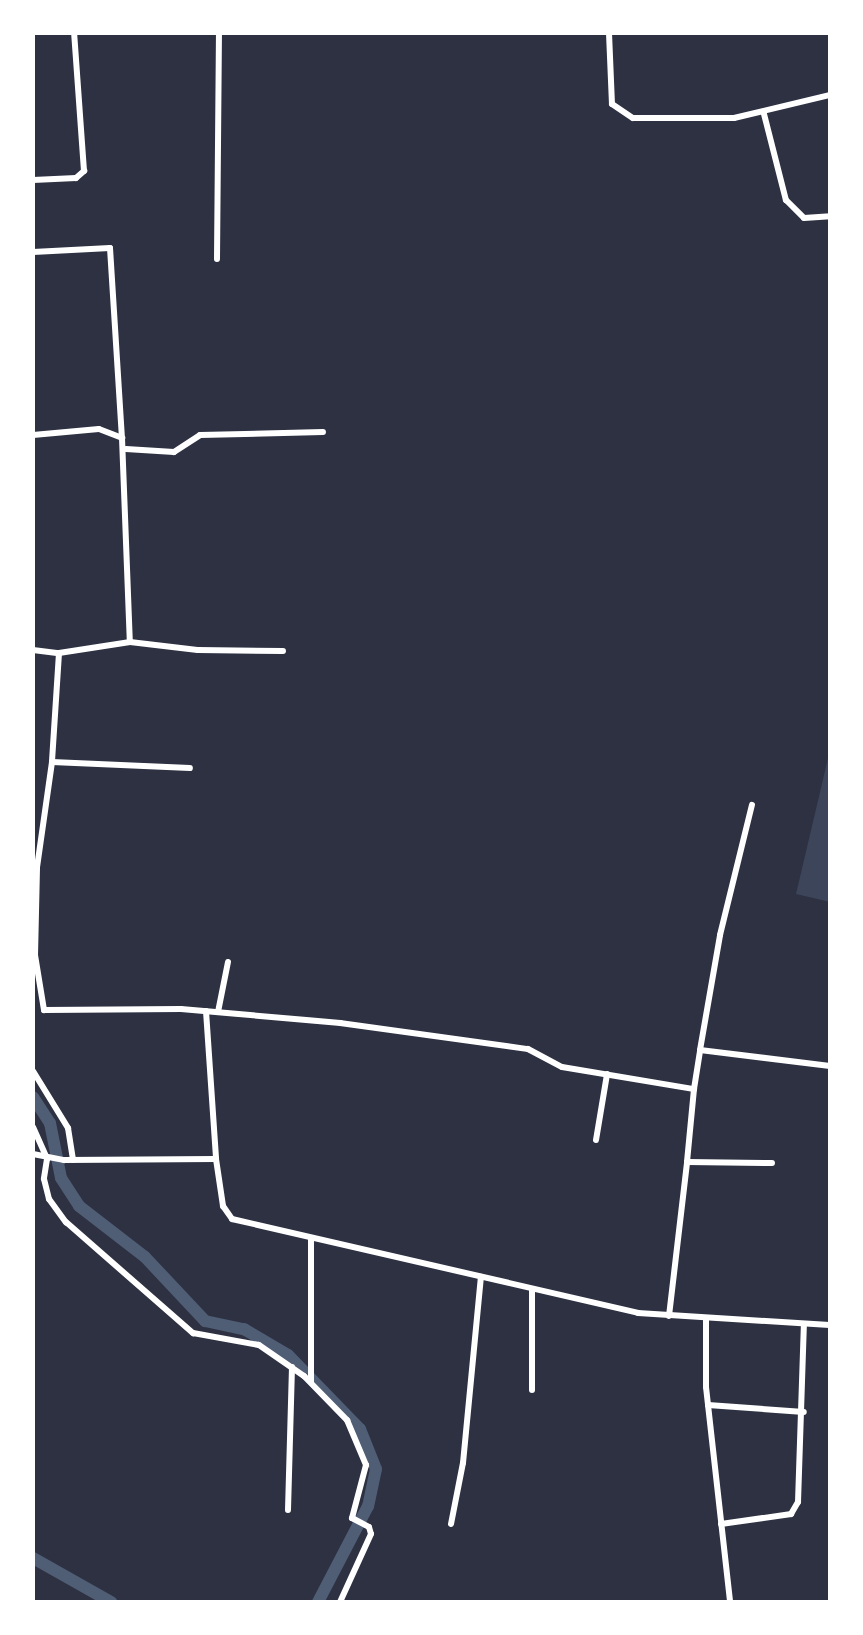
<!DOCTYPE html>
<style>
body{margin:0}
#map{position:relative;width:863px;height:1635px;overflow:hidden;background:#2d3142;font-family:"Source Sans 3",sans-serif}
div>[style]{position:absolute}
.green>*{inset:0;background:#3c4559}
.canal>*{height:12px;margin:-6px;padding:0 6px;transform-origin:6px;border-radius:6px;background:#4f5d75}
.minor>*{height:6px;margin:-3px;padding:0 3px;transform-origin:3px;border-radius:3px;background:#fff}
span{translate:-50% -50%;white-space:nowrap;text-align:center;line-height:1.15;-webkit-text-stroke:7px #fff;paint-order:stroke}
.frame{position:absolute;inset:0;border:35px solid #fff;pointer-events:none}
</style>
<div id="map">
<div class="green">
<div style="clip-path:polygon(828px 758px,830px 759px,830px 902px,796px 894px)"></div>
</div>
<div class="canal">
<div style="left:33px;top:1097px;width:31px;rotate:57deg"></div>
<div style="left:50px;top:1123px;width:56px;rotate:78.7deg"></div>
<div style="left:61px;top:1178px;width:33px;rotate:57deg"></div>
<div style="left:79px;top:1206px;width:83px;rotate:37.7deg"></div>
<div style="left:145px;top:1257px;width:88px;rotate:46.8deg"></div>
<div style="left:205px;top:1321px;width:40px;rotate:12deg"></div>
<div style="left:244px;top:1329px;width:51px;rotate:30.6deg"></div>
<div style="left:288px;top:1355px;width:103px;rotate:45.8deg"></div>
<div style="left:360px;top:1429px;width:43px;rotate:68.2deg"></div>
<div style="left:376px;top:1469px;width:38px;rotate:102deg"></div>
<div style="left:368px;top:1506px;width:108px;rotate:117.5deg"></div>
<div style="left:33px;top:1558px;width:90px;rotate:29.4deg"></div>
</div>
<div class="minor">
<div style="left:609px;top:33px;width:71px;rotate:87.6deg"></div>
<div style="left:612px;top:104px;width:25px;rotate:34deg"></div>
<div style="left:633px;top:118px;width:101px"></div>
<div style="left:734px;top:118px;width:99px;rotate:-13.5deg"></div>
<div style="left:764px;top:114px;width:89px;rotate:75.7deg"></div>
<div style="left:786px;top:200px;width:25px;rotate:45deg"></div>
<div style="left:804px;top:218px;width:26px;rotate:-4deg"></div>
<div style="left:33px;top:180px;width:43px;rotate:-2.7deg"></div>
<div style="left:76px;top:178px;width:11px;rotate:-41deg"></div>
<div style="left:84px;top:171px;width:138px;rotate:-94.1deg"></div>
<div style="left:33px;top:252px;width:77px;rotate:-3deg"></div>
<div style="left:110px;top:248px;width:190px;rotate:86.4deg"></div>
<div style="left:217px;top:259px;width:226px;rotate:-89.5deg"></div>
<div style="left:33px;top:435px;width:66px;rotate:-5.2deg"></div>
<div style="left:99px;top:429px;width:25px;rotate:21deg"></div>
<div style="left:122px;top:438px;width:204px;rotate:87.8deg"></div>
<div style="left:126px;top:449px;width:48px;rotate:3.6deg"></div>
<div style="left:174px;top:452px;width:31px;rotate:-33deg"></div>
<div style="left:200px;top:435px;width:123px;rotate:-1.4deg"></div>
<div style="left:33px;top:650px;width:26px;rotate:7deg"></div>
<div style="left:59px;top:653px;width:72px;rotate:-8.8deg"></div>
<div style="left:130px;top:642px;width:68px;rotate:6.7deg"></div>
<div style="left:198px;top:650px;width:85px;rotate:0.7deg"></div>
<div style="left:59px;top:653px;width:109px;rotate:93.7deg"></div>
<div style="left:52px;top:762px;width:107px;rotate:98.1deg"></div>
<div style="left:37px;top:868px;width:87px;rotate:91.3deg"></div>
<div style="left:35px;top:955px;width:56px;rotate:80.7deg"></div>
<div style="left:44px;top:1010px;width:137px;rotate:-0.4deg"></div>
<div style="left:181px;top:1009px;width:160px;rotate:5deg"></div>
<div style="left:340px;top:1023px;width:190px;rotate:7.9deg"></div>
<div style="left:528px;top:1049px;width:38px;rotate:28deg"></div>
<div style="left:562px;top:1067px;width:134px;rotate:9.5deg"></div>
<div style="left:694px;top:1089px;width:39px;rotate:-81deg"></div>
<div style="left:700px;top:1050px;width:131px;rotate:7deg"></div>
<div style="left:52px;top:762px;width:138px;rotate:2.5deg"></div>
<div style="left:206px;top:1011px;width:148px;rotate:86.1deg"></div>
<div style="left:216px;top:1159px;width:48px;rotate:81.5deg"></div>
<div style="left:223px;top:1206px;width:16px;rotate:55deg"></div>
<div style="left:232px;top:1219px;width:417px;rotate:13deg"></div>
<div style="left:638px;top:1313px;width:192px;rotate:3.6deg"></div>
<div style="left:218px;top:1012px;width:51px;rotate:-78.7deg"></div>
<div style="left:700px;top:1050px;width:117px;rotate:-80.1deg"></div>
<div style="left:720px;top:935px;width:134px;rotate:-76.2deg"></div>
<div style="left:33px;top:1071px;width:67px;rotate:58.4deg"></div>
<div style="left:68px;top:1128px;width:32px;rotate:81deg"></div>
<div style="left:694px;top:1089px;width:73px;rotate:95.5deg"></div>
<div style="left:687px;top:1162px;width:85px;rotate:0.7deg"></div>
<div style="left:33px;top:1127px;width:35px;rotate:66deg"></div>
<div style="left:47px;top:1159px;width:20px;rotate:99deg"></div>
<div style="left:44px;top:1179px;width:21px;rotate:76deg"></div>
<div style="left:49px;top:1199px;width:29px;rotate:54deg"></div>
<div style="left:66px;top:1222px;width:169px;rotate:41.2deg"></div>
<div style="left:193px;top:1333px;width:67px;rotate:10.3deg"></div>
<div style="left:259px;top:1345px;width:55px;rotate:34.6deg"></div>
<div style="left:304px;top:1376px;width:62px;rotate:45.7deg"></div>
<div style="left:347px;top:1420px;width:49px;rotate:67.1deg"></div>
<div style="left:366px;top:1465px;width:55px;rotate:104.8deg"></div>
<div style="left:352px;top:1518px;width:19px;rotate:28deg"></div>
<div style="left:369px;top:1527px;width:7px;rotate:74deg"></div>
<div style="left:371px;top:1534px;width:75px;rotate:114.5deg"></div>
<div style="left:596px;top:1140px;width:67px;rotate:-80.5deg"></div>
<div style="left:33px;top:1154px;width:32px;rotate:11deg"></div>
<div style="left:64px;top:1160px;width:152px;rotate:-0.4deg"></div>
<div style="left:669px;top:1316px;width:155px;rotate:-83.3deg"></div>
<div style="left:706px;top:1319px;width:68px;rotate:90deg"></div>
<div style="left:706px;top:1387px;width:216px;rotate:83.6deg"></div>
<div style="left:311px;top:1382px;width:143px;rotate:-90deg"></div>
<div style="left:532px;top:1390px;width:101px;rotate:-90deg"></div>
<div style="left:708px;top:1405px;width:96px;rotate:4.2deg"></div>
<div style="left:288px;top:1510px;width:143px;rotate:-88.4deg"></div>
<div style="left:451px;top:1524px;width:62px;rotate:-78.9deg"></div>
<div style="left:463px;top:1463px;width:187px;rotate:-84.5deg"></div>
<div style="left:721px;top:1524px;width:71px;rotate:-8.1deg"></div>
<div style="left:791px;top:1514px;width:14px;rotate:-60deg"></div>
<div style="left:798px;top:1502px;width:178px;rotate:-88.1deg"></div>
</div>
<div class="frame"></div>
</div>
